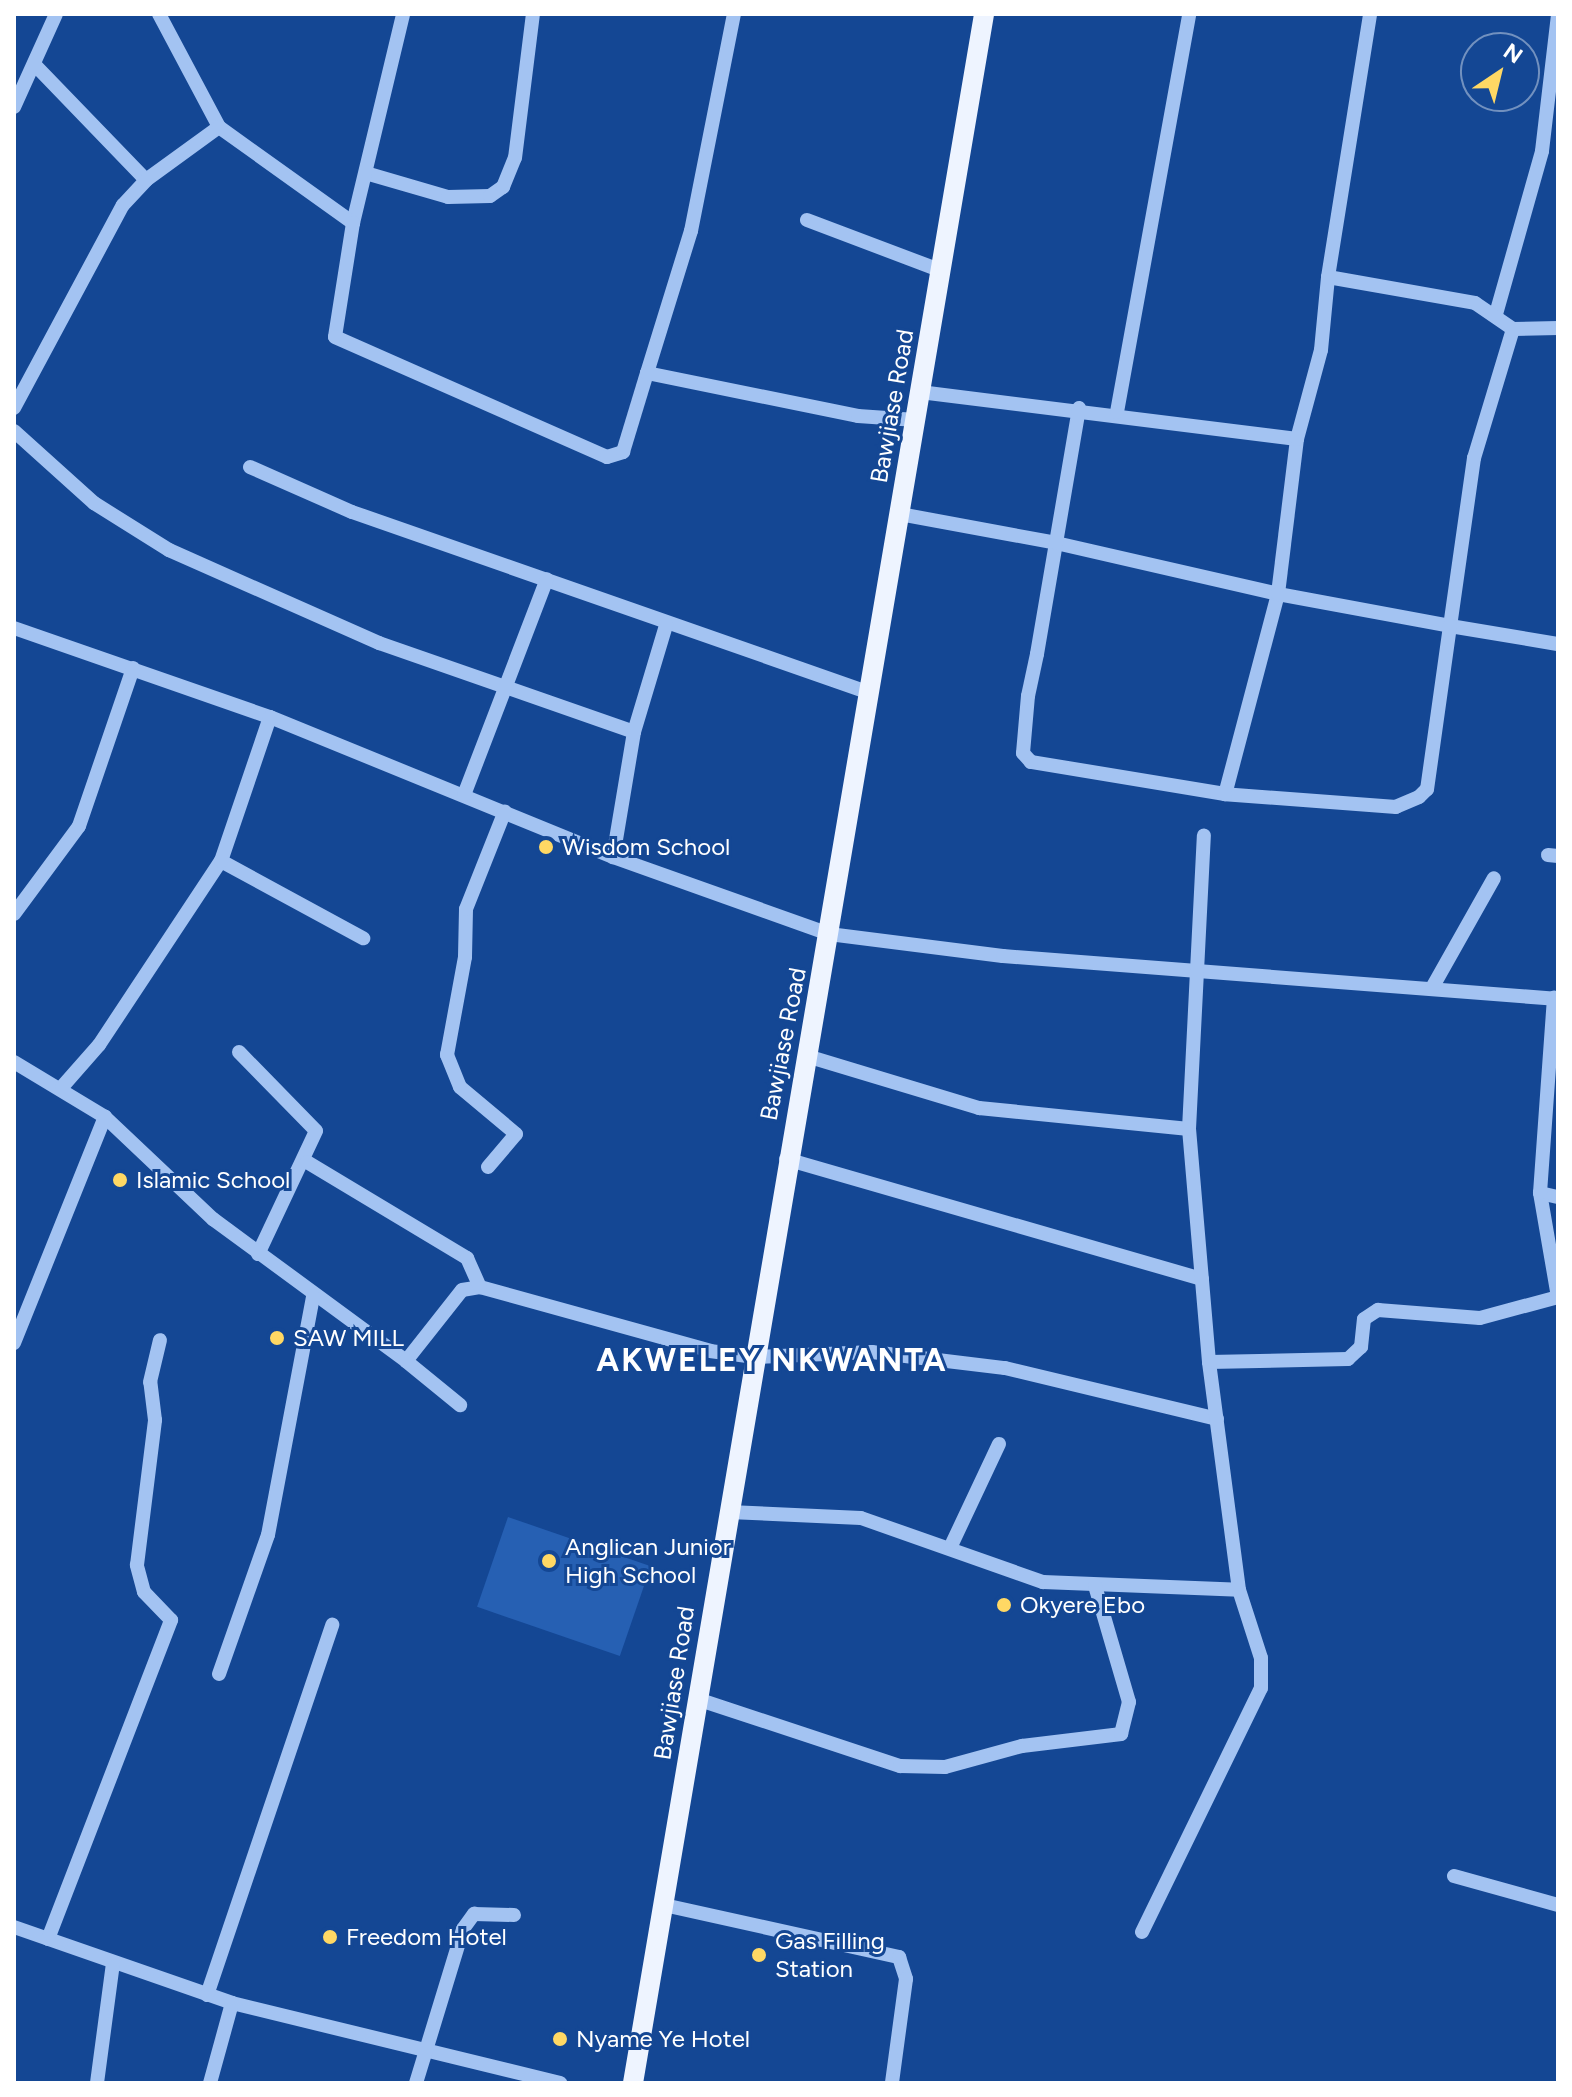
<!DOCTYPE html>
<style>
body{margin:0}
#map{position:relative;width:1572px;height:2097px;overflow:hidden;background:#144794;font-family:Figtree,sans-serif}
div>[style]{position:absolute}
.green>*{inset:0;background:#2660b3;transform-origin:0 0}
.minor>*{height:14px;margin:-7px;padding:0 7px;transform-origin:7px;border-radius:7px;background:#a3c3f2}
.major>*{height:20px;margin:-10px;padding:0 10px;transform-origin:10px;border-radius:10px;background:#eef4ff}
.dots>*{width:22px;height:22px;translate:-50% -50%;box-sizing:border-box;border:4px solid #144794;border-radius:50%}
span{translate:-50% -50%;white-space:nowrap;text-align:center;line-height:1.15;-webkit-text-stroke:6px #144794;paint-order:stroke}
.street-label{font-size:24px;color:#fff}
.poi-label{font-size:24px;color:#fff}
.left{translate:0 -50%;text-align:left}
.district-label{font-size:32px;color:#fff;font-weight:700;letter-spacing:2px}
.frame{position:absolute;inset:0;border:16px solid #fff;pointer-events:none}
.north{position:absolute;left:1460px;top:32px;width:80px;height:80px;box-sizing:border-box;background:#144794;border:2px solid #7291bf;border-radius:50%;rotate:35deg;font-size:22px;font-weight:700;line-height:32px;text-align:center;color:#fff}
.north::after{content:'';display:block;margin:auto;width:28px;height:36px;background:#ffd864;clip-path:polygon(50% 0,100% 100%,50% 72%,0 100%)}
</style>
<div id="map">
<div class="green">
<div style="left:508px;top:1517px;width:151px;height:95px;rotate:19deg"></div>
</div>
<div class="minor">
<div style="left:159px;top:14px;width:128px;rotate:62deg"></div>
<div style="left:34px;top:64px;width:161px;rotate:46deg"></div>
<div style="left:14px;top:107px;width:102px;rotate:-65.7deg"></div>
<div style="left:369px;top:174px;width:82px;rotate:16.2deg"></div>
<div style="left:448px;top:197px;width:42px;rotate:-1.4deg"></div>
<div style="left:490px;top:196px;width:16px;rotate:-35deg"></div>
<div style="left:503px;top:187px;width:31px;rotate:-68deg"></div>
<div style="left:515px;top:158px;width:145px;rotate:-82.9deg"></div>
<div style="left:807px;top:220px;width:144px;rotate:20.7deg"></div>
<div style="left:353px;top:223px;width:215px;rotate:-76.5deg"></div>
<div style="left:1328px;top:277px;width:266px;rotate:-80.9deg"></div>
<div style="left:1496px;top:314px;width:169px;rotate:-74.2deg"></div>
<div style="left:1542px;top:151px;width:138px;rotate:-83.3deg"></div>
<div style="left:1558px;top:328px;width:45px;rotate:178.7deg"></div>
<div style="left:1513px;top:329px;width:135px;rotate:106.8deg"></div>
<div style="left:1474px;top:458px;width:170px;rotate:98.1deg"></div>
<div style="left:1450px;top:626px;width:109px;rotate:9.5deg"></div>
<div style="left:647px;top:373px;width:149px;rotate:-72.8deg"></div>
<div style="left:691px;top:231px;width:221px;rotate:-78.8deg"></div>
<div style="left:920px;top:392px;width:380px;rotate:7.1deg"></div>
<div style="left:1297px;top:439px;width:156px;rotate:97deg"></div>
<div style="left:1278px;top:594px;width:207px;rotate:104.8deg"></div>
<div style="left:14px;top:408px;width:230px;rotate:-61.8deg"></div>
<div style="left:123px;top:205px;width:34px;rotate:-47deg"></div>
<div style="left:146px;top:180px;width:90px;rotate:-36deg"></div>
<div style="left:219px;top:127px;width:165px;rotate:35.6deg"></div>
<div style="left:353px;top:223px;width:115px;rotate:99deg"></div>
<div style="left:335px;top:337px;width:297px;rotate:23.8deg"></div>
<div style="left:607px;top:457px;width:17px;rotate:-17deg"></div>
<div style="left:623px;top:452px;width:83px;rotate:-73.1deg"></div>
<div style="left:647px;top:373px;width:215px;rotate:11.5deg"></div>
<div style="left:858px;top:416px;width:58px;rotate:3.9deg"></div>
<div style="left:1117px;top:412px;width:404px;rotate:-79.7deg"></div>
<div style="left:14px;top:431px;width:108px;rotate:42deg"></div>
<div style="left:94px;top:503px;width:89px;rotate:32.1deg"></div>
<div style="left:169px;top:550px;width:230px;rotate:23.9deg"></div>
<div style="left:379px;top:643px;width:270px;rotate:19.2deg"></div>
<div style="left:634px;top:732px;width:127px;rotate:99.5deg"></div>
<div style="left:1297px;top:439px;width:92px;rotate:-74.9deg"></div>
<div style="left:1321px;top:350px;width:73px;rotate:-84.5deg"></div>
<div style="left:1328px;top:277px;width:149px;rotate:10deg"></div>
<div style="left:1475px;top:303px;width:46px;rotate:34.4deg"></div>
<div style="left:250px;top:467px;width:111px;rotate:23.8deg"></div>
<div style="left:352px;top:512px;width:549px;rotate:19.26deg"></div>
<div style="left:900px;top:514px;width:159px;rotate:10.5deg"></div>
<div style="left:1056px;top:543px;width:228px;rotate:12.9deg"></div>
<div style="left:1278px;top:594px;width:175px;rotate:10.5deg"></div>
<div style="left:1450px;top:626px;width:165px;rotate:98deg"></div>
<div style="left:1427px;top:789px;width:11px;rotate:135deg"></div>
<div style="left:1419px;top:797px;width:25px;rotate:157deg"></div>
<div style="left:1396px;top:807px;width:171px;rotate:-175.7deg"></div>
<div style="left:1225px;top:794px;width:197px;rotate:-170.6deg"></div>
<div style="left:1031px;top:762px;width:12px;rotate:-132deg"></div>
<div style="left:1023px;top:753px;width:57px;rotate:-85deg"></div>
<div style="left:1028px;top:696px;width:43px;rotate:-77.9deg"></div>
<div style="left:1037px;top:654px;width:113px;rotate:-80.3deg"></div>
<div style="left:1056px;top:543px;width:137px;rotate:-80.3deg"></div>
<div style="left:14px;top:628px;width:271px;rotate:19.2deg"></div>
<div style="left:270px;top:717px;width:370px;rotate:22.2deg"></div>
<div style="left:613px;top:857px;width:229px;rotate:19.6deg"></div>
<div style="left:829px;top:934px;width:175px;rotate:7.2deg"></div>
<div style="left:1003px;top:956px;width:557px;rotate:4.43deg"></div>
<div style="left:634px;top:732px;width:112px;rotate:-73.3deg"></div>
<div style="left:464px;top:795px;width:231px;rotate:-69deg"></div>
<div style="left:1548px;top:855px;width:10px;rotate:6deg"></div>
<div style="left:221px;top:861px;width:162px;rotate:28.5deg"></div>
<div style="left:14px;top:914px;width:109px;rotate:-53.5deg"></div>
<div style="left:79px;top:826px;width:167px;rotate:-71.1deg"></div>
<div style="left:1432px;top:988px;width:126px;rotate:-60.6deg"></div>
<div style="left:239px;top:1052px;width:110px;rotate:45.7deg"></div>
<div style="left:316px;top:1131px;width:136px;rotate:115.2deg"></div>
<div style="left:810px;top:1057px;width:177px;rotate:16.8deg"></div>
<div style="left:979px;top:1108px;width:211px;rotate:5.7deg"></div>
<div style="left:14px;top:1062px;width:106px;rotate:31.1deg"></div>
<div style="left:105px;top:1117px;width:149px;rotate:43.4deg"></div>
<div style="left:213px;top:1219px;width:240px;rotate:36.3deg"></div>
<div style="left:406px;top:1361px;width:90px;rotate:-51.7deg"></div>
<div style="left:462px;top:1290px;width:18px;rotate:-9deg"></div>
<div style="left:480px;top:1287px;width:239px;rotate:15.5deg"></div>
<div style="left:710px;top:1351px;width:45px;rotate:7.6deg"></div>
<div style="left:755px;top:1357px;width:117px;rotate:-2.4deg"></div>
<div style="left:872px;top:1352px;width:134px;rotate:6.9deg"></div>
<div style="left:1005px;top:1368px;width:218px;rotate:13.5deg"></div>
<div style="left:62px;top:1087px;width:56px;rotate:-48.6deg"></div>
<div style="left:99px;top:1045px;width:221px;rotate:-56.5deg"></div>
<div style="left:221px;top:861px;width:152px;rotate:-71.2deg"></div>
<div style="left:786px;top:1159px;width:433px;rotate:16.1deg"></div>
<div style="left:307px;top:1162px;width:187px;rotate:31deg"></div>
<div style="left:467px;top:1258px;width:32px;rotate:66deg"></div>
<div style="left:488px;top:1167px;width:43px;rotate:-49.7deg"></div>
<div style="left:516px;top:1134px;width:73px;rotate:-140deg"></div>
<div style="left:460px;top:1087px;width:35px;rotate:-112deg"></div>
<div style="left:447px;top:1055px;width:100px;rotate:-79.6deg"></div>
<div style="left:465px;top:957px;width:48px;rotate:-88.8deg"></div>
<div style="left:466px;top:909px;width:105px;rotate:-68.3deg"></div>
<div style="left:1540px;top:1193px;width:18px;rotate:13deg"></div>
<div style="left:14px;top:1343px;width:244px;rotate:-68.1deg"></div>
<div style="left:406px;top:1361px;width:70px;rotate:39.2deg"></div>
<div style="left:1209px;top:1362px;width:139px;rotate:-1.2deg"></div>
<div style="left:1348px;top:1359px;width:18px;rotate:-43deg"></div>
<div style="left:1361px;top:1347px;width:28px;rotate:-84deg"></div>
<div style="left:1364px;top:1319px;width:17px;rotate:-33deg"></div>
<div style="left:1378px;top:1310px;width:102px;rotate:4.5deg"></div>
<div style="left:1480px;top:1318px;width:81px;rotate:-15.1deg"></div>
<div style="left:1558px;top:1297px;width:106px;rotate:-99.8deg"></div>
<div style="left:1540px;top:1193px;width:196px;rotate:-85.9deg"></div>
<div style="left:729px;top:1512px;width:132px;rotate:2.6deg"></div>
<div style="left:861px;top:1518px;width:193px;rotate:19.4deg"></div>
<div style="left:1043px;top:1582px;width:196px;rotate:2.3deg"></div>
<div style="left:950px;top:1548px;width:115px;rotate:-64.8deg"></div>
<div style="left:219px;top:1674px;width:147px;rotate:-70.6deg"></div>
<div style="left:268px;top:1535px;width:243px;rotate:-79.3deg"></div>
<div style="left:697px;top:1699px;width:214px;rotate:18.3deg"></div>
<div style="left:900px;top:1766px;width:45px;rotate:1.3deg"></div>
<div style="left:945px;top:1767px;width:80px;rotate:-15.3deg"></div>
<div style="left:1022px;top:1746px;width:100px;rotate:-6.9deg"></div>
<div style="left:1121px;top:1734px;width:33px;rotate:-76deg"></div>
<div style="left:1129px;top:1702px;width:121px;rotate:-106.3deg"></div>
<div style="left:1454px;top:1876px;width:108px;rotate:15.6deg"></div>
<div style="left:664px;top:1905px;width:241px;rotate:12.5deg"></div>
<div style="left:899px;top:1957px;width:23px;rotate:72deg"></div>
<div style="left:906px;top:1979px;width:105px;rotate:97.7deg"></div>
<div style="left:14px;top:1927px;width:231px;rotate:19.2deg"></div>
<div style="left:232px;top:2003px;width:338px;rotate:13.7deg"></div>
<div style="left:1142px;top:1932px;width:271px;rotate:-64deg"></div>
<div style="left:1261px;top:1688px;width:30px;rotate:-90deg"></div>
<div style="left:1261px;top:1658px;width:71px;rotate:-107.9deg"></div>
<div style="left:1239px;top:1590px;width:230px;rotate:-97.5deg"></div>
<div style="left:1209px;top:1362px;width:234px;rotate:-94.9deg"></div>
<div style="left:1189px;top:1129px;width:294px;rotate:-87.1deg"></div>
<div style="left:48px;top:1939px;width:342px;rotate:-68.9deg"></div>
<div style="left:171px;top:1620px;width:39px;rotate:-134deg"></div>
<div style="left:144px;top:1592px;width:28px;rotate:-105deg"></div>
<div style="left:137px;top:1565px;width:146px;rotate:-82.9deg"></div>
<div style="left:155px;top:1420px;width:38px;rotate:-97deg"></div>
<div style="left:150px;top:1382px;width:43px;rotate:-76.6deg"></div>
<div style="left:207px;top:1995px;width:391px;rotate:-71.3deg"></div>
<div style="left:97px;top:2083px;width:121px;rotate:-82.4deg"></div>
<div style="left:210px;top:2083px;width:83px;rotate:-74.6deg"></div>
<div style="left:416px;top:2083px;width:161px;rotate:-73deg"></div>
<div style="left:463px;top:1929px;width:19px;rotate:-54deg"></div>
<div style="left:474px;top:1914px;width:40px;rotate:1.4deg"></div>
</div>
<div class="major">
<div style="left:633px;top:2083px;width:2099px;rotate:-80.37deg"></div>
</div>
<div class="dots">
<div style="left:546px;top:847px;background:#ffd864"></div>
<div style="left:120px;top:1180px;background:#ffd864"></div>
<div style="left:277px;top:1338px;background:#ffd864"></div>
<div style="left:549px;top:1561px;background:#ffd864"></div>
<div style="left:1004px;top:1605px;background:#ffd864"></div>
<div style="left:330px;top:1937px;background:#ffd864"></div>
<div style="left:759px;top:1955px;background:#ffd864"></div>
<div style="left:560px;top:2039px;background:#ffd864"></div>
</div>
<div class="street-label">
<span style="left:892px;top:406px;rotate:-80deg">Bawjiase Road</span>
<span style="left:783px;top:1044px;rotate:-79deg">Bawjiase Road</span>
<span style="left:674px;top:1683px;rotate:-81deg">Bawjiase Road</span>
</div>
<div class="poi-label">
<span class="left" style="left:562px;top:847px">Wisdom School</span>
<span class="left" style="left:136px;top:1180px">Islamic School</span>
<span class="left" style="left:293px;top:1338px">SAW MILL</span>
<span class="left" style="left:565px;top:1561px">Anglican Junior<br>High School</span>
<span class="left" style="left:1020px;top:1605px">Okyere Ebo</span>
<span class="left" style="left:346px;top:1937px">Freedom Hotel</span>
<span class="left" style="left:775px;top:1955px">Gas Filling<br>Station</span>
<span class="left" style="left:576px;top:2039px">Nyame Ye Hotel</span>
</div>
<div class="district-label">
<span style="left:772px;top:1360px">AKWELEY NKWANTA</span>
</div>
<div class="frame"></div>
<div class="north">N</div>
</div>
